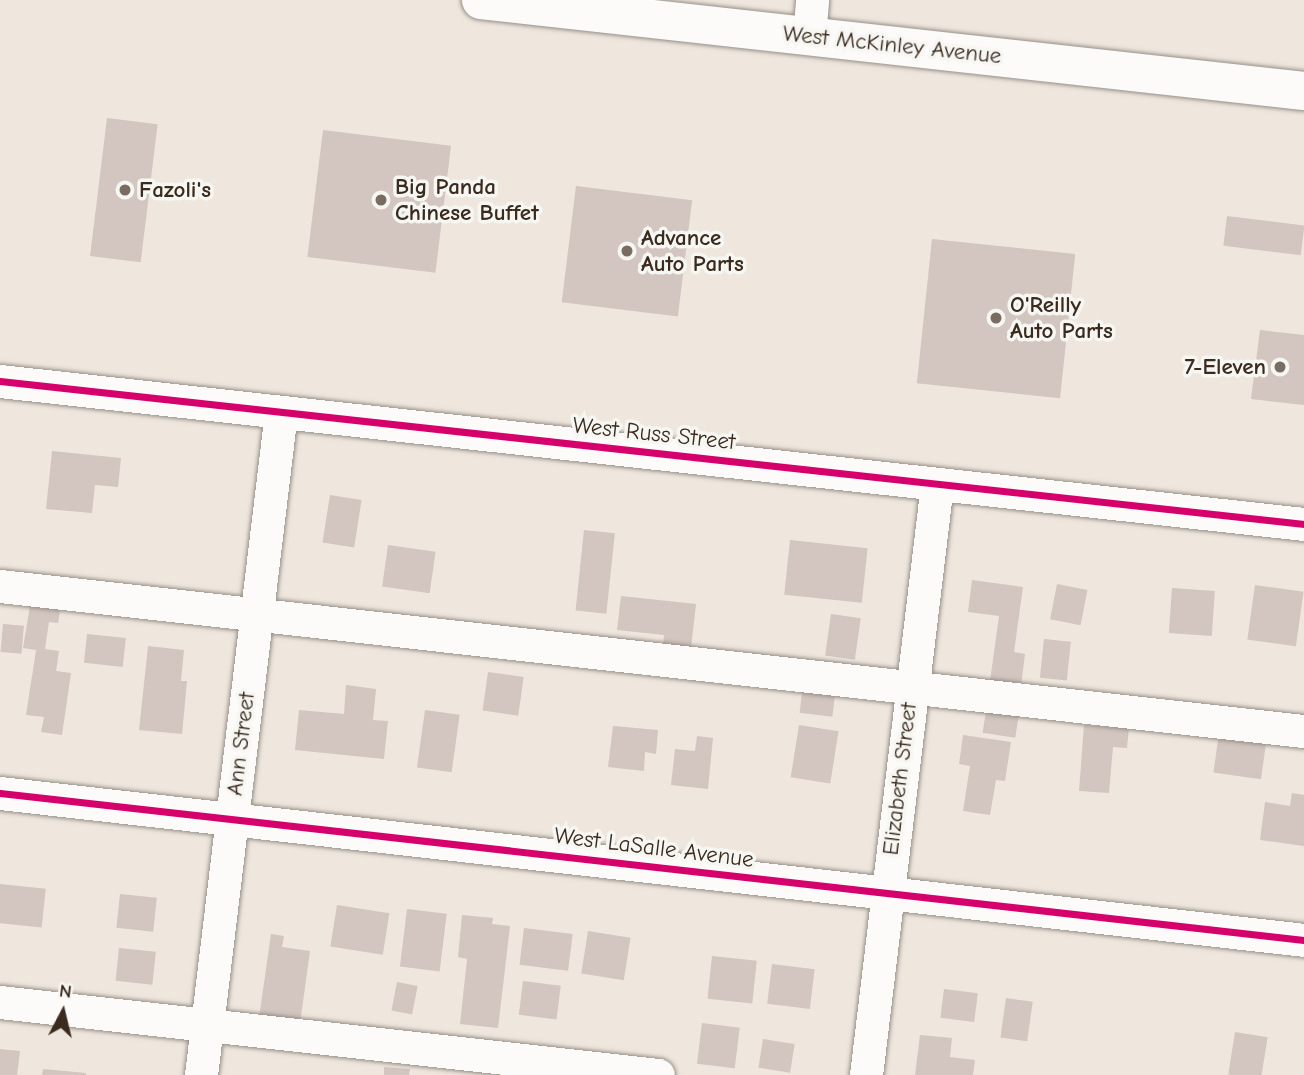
<!DOCTYPE html>
<style>
body{margin:0}
#map{position:relative;width:1304px;height:1075px;overflow:hidden;background:#efe7de;font-family:"Comic Neue",sans-serif}
div>[style]{position:absolute}
.building>*{inset:0;background:#d3c5bf;transform-origin:0 0}
.roads{filter:drop-shadow(0 0 2px #969089) drop-shadow(0 0 2px #969089)}
.minor>*{height:33px;margin:-16.5px;padding:0 16.5px;transform-origin:16.5px;border-radius:16.5px;background:#fdfbfa}
.major>*{height:38px;margin:-19px;padding:0 19px;transform-origin:19px;border-radius:19px;background:#fdfbfa}
.cycleway>*{height:7px;margin:-3.5px;padding:0 3.5px;transform-origin:3.5px;border-radius:3.5px;background:#d6006c}
.dots>*{width:19px;height:19px;translate:-50% -50%;box-sizing:border-box;border:4px solid #f6f6f2;border-radius:50%}
span{translate:-50% -50%;white-space:nowrap;text-align:center;line-height:1.15;-webkit-text-stroke:7px #f6f6f2;paint-order:stroke}
.street-label{font-size:23px;color:#3b2a1e}
.poi-label{font-size:23px;color:#3b2a1e;font-weight:700}
.left{translate:0 -50%;text-align:left}
.right{translate:-100% -50%;text-align:right}
.north{position:absolute;left:28px;top:977px;width:70px;height:70px;-webkit-text-stroke:5px #f6f6f2;paint-order:stroke;rotate:7deg;font-size:19px;font-weight:700;line-height:28px;text-align:center;color:#3b2a1e}
.north::after{content:'';display:block;margin:auto;width:24px;height:32px;background:#3b2a1e;clip-path:polygon(50% 0,100% 100%,50% 72%,0 100%)}
</style>
<div id="map">
<div class="building">
<div style="left:107px;top:118px;width:51px;height:139px;rotate:7deg"></div>
<div style="left:323px;top:130px;width:129px;height:128px;rotate:7deg"></div>
<div style="left:576px;top:186px;width:117px;height:117px;rotate:7deg"></div>
<div style="left:1227px;top:216px;width:78px;height:30px;rotate:7deg"></div>
<div style="left:932px;top:239px;width:144px;height:145px;rotate:6deg"></div>
<div style="clip-path:polygon(1260px 330px,1304px 335px,1304px 405px,1251px 399px)"></div>
<div style="clip-path:polygon(52px 451px,121px 458px,118px 487px,95px 485px,92px 513px,46px 509px)"></div>
<div style="left:330px;top:495px;width:32px;height:48px;rotate:9deg"></div>
<div style="left:584px;top:530px;width:31px;height:81px;rotate:6deg"></div>
<div style="left:790px;top:540px;width:78px;height:55px;rotate:6deg"></div>
<div style="left:388px;top:545px;width:48px;height:42px;rotate:8deg"></div>
<div style="clip-path:polygon(972px 580px,1023px 587px,1014px 652px,1025px 654px,1021px 686px,990px 681px,999px 616px,968px 612px)"></div>
<div style="left:1057px;top:584px;width:31px;height:36px;rotate:11deg"></div>
<div style="left:1255px;top:585px;width:49px;height:55px;rotate:8deg"></div>
<div style="left:1172px;top:588px;width:43px;height:45px;rotate:4deg"></div>
<div style="clip-path:polygon(621px 596px,696px 604px,691px 648px,663px 645px,664px 635px,617px 630px)"></div>
<div style="clip-path:polygon(31px 600px,61px 604px,58px 623px,49px 622px,45px 649px,59px 651px,56px 671px,71px 673px,62px 735px,41px 732px,44px 717px,26px 715px,36px 650px,23px 648px)"></div>
<div style="left:831px;top:614px;width:30px;height:42px;rotate:8deg"></div>
<div style="left:3px;top:624px;width:21px;height:28px;rotate:5deg"></div>
<div style="left:87px;top:634px;width:39px;height:29px;rotate:6deg"></div>
<div style="left:1044px;top:639px;width:27px;height:39px;rotate:6deg"></div>
<div style="clip-path:polygon(148px 646px,184px 650px,181px 681px,187px 681px,182px 734px,139px 730px)"></div>
<div style="left:488px;top:672px;width:36px;height:39px;rotate:8deg"></div>
<div style="clip-path:polygon(346px 685px,376px 689px,373px 720px,388px 721px,384px 759px,295px 750px,299px 710px,344px 714px)"></div>
<div style="left:803px;top:685px;width:33px;height:28px;rotate:7deg"></div>
<div style="left:987px;top:705px;width:33px;height:28px;rotate:9deg"></div>
<div style="left:425px;top:710px;width:35px;height:58px;rotate:8deg"></div>
<div style="left:799px;top:725px;width:40px;height:53px;rotate:9deg"></div>
<div style="clip-path:polygon(1084px 725px,1129px 728px,1127px 748px,1113px 747px,1109px 793px,1079px 791px)"></div>
<div style="clip-path:polygon(613px 726px,658px 730px,656px 754px,645px 752px,644px 771px,608px 767px)"></div>
<div style="left:1219px;top:733px;width:48px;height:40px;rotate:8deg"></div>
<div style="clip-path:polygon(963px 735px,1011px 742px,1005px 781px,996px 780px,990px 815px,963px 811px,970px 766px,959px 764px)"></div>
<div style="clip-path:polygon(697px 736px,713px 738px,708px 789px,671px 785px,675px 749px,695px 751px)"></div>
<div style="clip-path:polygon(1292px 793px,1304px 795px,1304px 846px,1260px 840px,1265px 802px,1290px 806px)"></div>
<div style="left:0;top:884px;width:46px;height:39px;rotate:6deg"></div>
<div style="left:120px;top:894px;width:37px;height:34px;rotate:6deg"></div>
<div style="left:337px;top:905px;width:53px;height:42px;rotate:9deg"></div>
<div style="left:407px;top:909px;width:40px;height:58px;rotate:7deg"></div>
<div style="clip-path:polygon(462px 915px,493px 918px,492px 924px,510px 926px,498px 1028px,460px 1024px,467px 959px,458px 957px)"></div>
<div style="left:524px;top:928px;width:49px;height:37px;rotate:7deg"></div>
<div style="left:588px;top:931px;width:43px;height:43px;rotate:9deg"></div>
<div style="clip-path:polygon(271px 934px,284px 936px,282px 947px,310px 951px,300px 1024px,259px 1018px)"></div>
<div style="left:119px;top:948px;width:37px;height:33px;rotate:6deg"></div>
<div style="left:712px;top:956px;width:45px;height:43px;rotate:6deg"></div>
<div style="left:772px;top:964px;width:43px;height:40px;rotate:7deg"></div>
<div style="left:523px;top:981px;width:38px;height:34px;rotate:7deg"></div>
<div style="left:397px;top:982px;width:21px;height:29px;rotate:11deg"></div>
<div style="left:944px;top:989px;width:34px;height:29px;rotate:7deg"></div>
<div style="left:1006px;top:998px;width:27px;height:40px;rotate:8deg"></div>
<div style="left:702px;top:1023px;width:38px;height:41px;rotate:7deg"></div>
<div style="left:1235px;top:1032px;width:33px;height:43px;rotate:9deg"></div>
<div style="clip-path:polygon(920px 1035px,952px 1038px,950px 1057px,975px 1060px,973px 1075px,915px 1075px)"></div>
<div style="left:763px;top:1039px;width:32px;height:29px;rotate:9deg"></div>
<div style="clip-path:polygon(0 1049px,20px 1051px,17px 1075px,0 1075px)"></div>
<div style="clip-path:polygon(384px 1067px,410px 1069px,409px 1075px,384px 1075px)"></div>
<div style="clip-path:polygon(43px 1069px,86px 1073px,86px 1075px,42px 1075px)"></div>
</div>
<div class="roads">
<div class="minor">
<div style="left:809px;top:36px;width:36px;rotate:-85deg"></div>
<div style="left:0;top:381px;width:1312px;rotate:6.26deg"></div>
<div style="left:0;top:586px;width:1312px;rotate:6.35deg"></div>
<div style="left:0;top:793px;width:1312px;rotate:6.43deg"></div>
<div style="left:0;top:1002px;width:662px;rotate:6.33deg"></div>
<div style="left:201px;top:1075px;width:668px;rotate:-83.12deg"></div>
<div style="left:866px;top:1075px;width:595px;rotate:-83.15deg"></div>
</div>
<div class="major">
<div style="left:481px;top:0;width:828px;rotate:6.31deg"></div>
</div>
</div>
<div class="cycleway">
<div style="left:0;top:381px;width:1312px;rotate:6.26deg"></div>
<div style="left:0;top:793px;width:1312px;rotate:6.43deg"></div>
</div>
<div class="dots">
<div style="left:125px;top:190px;background:#7a6c61"></div>
<div style="left:381px;top:200px;background:#7a6c61"></div>
<div style="left:627px;top:251px;background:#7a6c61"></div>
<div style="left:996px;top:318px;background:#7a6c61"></div>
<div style="left:1280px;top:367px;background:#7a6c61"></div>
</div>
<div class="street-label">
<span style="left:892px;top:45px;rotate:6deg">West McKinley Avenue</span>
<span style="left:654px;top:434px;rotate:6deg">West Russ Street</span>
<span style="left:241px;top:744px;rotate:-83deg">Ann Street</span>
<span style="left:900px;top:779px;rotate:-83deg">Elizabeth Street</span>
<span style="left:654px;top:848px;rotate:7deg">West LaSalle Avenue</span>
</div>
<div class="poi-label">
<span class="left" style="left:395px;top:200px">Big Panda<br>Chinese Buffet</span>
<span class="left" style="left:139px;top:190px">Fazoli's</span>
<span class="left" style="left:641px;top:251px">Advance<br>Auto Parts</span>
<span class="left" style="left:1010px;top:318px">O'Reilly<br>Auto Parts</span>
<span class="right" style="left:1266px;top:367px">7-Eleven</span>
</div>
<div class="north">N</div>
</div>
